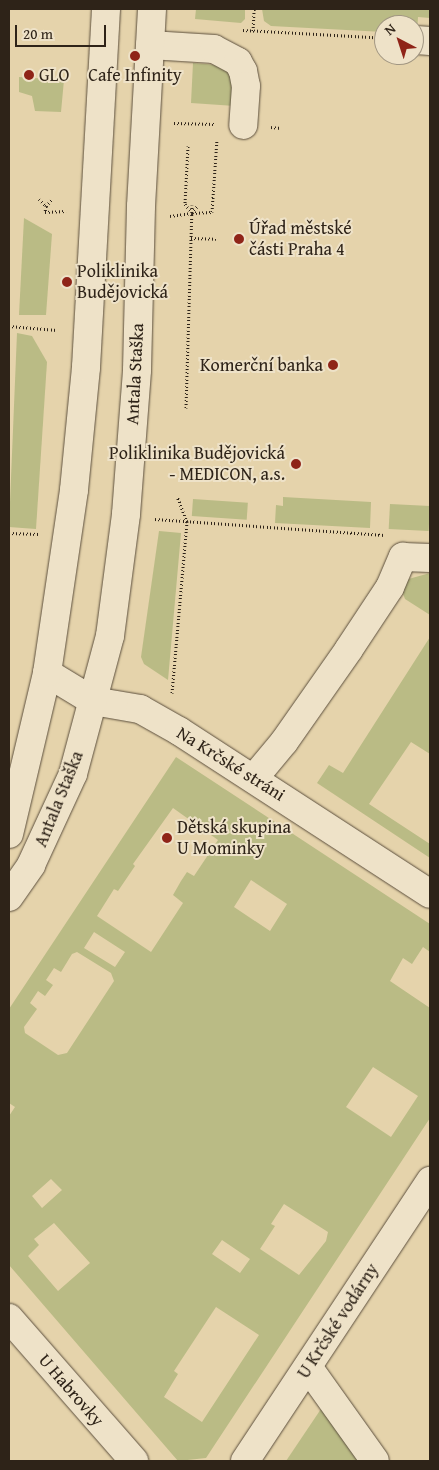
<!DOCTYPE html>
<meta charset="utf-8">
<style>
body{margin:0}
#map{position:relative;width:439px;height:1470px;overflow:hidden;background:#e5d3ab;font-family:"Gentium Book Plus",serif}
div>[style]{position:absolute}
.green>*{inset:0;background:#babb85;transform-origin:0 0}
.path>*{height:3px;margin-top:-1.5px;transform-origin:0;background:repeating-linear-gradient(90deg,#2e2318 0 1px,transparent 0 3.5px)}
.roads{filter:drop-shadow(0 0 1px #5c4f3d) drop-shadow(0 0 1px #5c4f3d)}
.minor>*{height:28px;margin:-14px;padding:0 14px;transform-origin:14px;border-radius:14px;background:#eee2c8}
.dots>*{width:14px;height:14px;translate:-50% -50%;box-sizing:border-box;border:2px solid #eee2c8;border-radius:50%}
span{translate:-50% -50%;white-space:nowrap;text-align:center;line-height:1.15;-webkit-text-stroke:4px #eee2c8;paint-order:stroke}
.poi-label{font-size:18px;color:#2e2318}
.left{translate:0 -50%;text-align:left}
.right{translate:-100% -50%;text-align:right}
.street-label{font-size:18px;color:#2e2318}
.frame{position:absolute;inset:0;border:10px solid #2e2318;pointer-events:none}
.north{position:absolute;left:374px;top:15px;width:50px;height:50px;box-sizing:border-box;background:#eee2c8;border:1px solid #a19682;border-radius:50%;rotate:320deg;font-size:14px;font-weight:700;line-height:20px;text-align:center;color:#2e2318}
.north::after{content:'';display:block;margin:auto;width:18px;height:22px;background:#8f2418;clip-path:polygon(50% 0,100% 100%,50% 72%,0 100%)}
.scale{position:absolute;left:15px;top:25px;width:91px;height:22px;box-sizing:border-box;border:2px solid #2e2318;border-top:0;padding-left:6px;font-size:15px;line-height:18px;white-space:nowrap;color:#2e2318;-webkit-text-stroke:4px #eee2c8;paint-order:stroke}
</style>
<div id="map">
<div class="green">
<div style="clip-path:polygon(196px 9px,245px 9px,245px 19px,241px 23px,195px 19px)"></div>
<div style="clip-path:polygon(262px 9px,430px 9px,430px 18px,418px 17px,417px 34px,414px 34px,414px 25px,384px 25px,384px 32px,271px 26px,264px 21px)"></div>
<div style="clip-path:polygon(193px 63px,230px 66px,235px 106px,191px 103px)"></div>
<div style="clip-path:polygon(19px 77px,64px 80px,61px 112px,35px 111px,32px 96px,19px 92px)"></div>
<div style="clip-path:polygon(24px 218px,52px 234px,46px 315px,19px 315px)"></div>
<div style="clip-path:polygon(17px 333px,32px 336px,47px 362px,36px 529px,9px 527px)"></div>
<div style="clip-path:polygon(283px 497px,371px 502px,370px 528px,275px 523px,276px 505px,283px 506px)"></div>
<div style="left:193px;top:499px;width:55px;height:17px;rotate:4deg"></div>
<div style="left:390px;top:504px;width:40px;height:25px;rotate:3deg"></div>
<div style="clip-path:polygon(159px 531px,181px 533px,168px 680px,144px 664px,141px 657px)"></div>
<div style="clip-path:polygon(430px 573px,430px 615px,405px 599px,402px 591px,405px 580px)"></div>
<div style="clip-path:polygon(430px 637px,430px 754px,411px 742px,369px 804px,430px 844px,430px 858px,317px 783px,329px 765px,343px 773px)"></div>
<div style="clip-path:polygon(evenodd,176px 757px,430px 924px,430px 952px,423px 947px,412px 964px,403px 958px,390px 981px,430px 1008px,430px 1118px,206px 1458px,178px 1461px,9px 1265px,9px 1116px,15px 1107px,9px 1103px,9px 1009px,176px 757px,173px 808px,218px 840px,194px 876px,187px 872px,181px 881px,173px 895px,183px 903px,151px 952px,97px 916px,114px 889px,118px 891px,135px 866px,133px 864px,173px 808px,176px 757px,251px 880px,287px 904px,270px 931px,234px 907px,251px 880px,176px 757px,94px 932px,125px 952px,115px 967px,84px 948px,94px 932px,176px 757px,77px 952px,111px 973px,114px 981px,67px 1053px,58px 1055px,25px 1033px,24px 1027px,37px 1009px,30px 1003px,38px 991px,45px 996px,53px 985px,46px 980px,54px 968px,61px 972px,72px 954px,77px 952px,176px 757px,373px 1067px,418px 1096px,391px 1137px,346px 1107px,373px 1067px,176px 757px,51px 1179px,62px 1190px,42px 1208px,32px 1196px,51px 1179px,176px 757px,284px 1204px,328px 1232px,326px 1241px,299px 1275px,260px 1249px,275px 1226px,271px 1224px,284px 1204px,176px 757px,54px 1223px,90px 1263px,58px 1291px,28px 1256px,39px 1245px,34px 1239px,54px 1223px,176px 757px,222px 1240px,250px 1259px,240px 1273px,212px 1254px,222px 1240px,176px 757px,216px 1307px,259px 1335px,202px 1422px,164px 1397px,178px 1374px,174px 1371px,216px 1307px)"></div>
<div style="clip-path:polygon(325px 1403px,366px 1461px,286px 1461px)"></div>
</div>
<div class="path">
<div style="left:243px;top:30px;width:141px;rotate:3.2deg"></div>
<div style="left:253px;top:31px;width:22px;rotate:-87deg"></div>
<div style="left:174px;top:123px;width:41px;rotate:1.4deg"></div>
<div style="left:271px;top:127px;width:10px;rotate:6deg"></div>
<div style="left:188px;top:146px;width:58px;rotate:93deg"></div>
<div style="left:185px;top:204px;width:11px;rotate:52deg"></div>
<div style="left:192px;top:213px;width:20px;rotate:-3deg"></div>
<div style="left:212px;top:212px;width:73px;rotate:-86.1deg"></div>
<div style="left:39px;top:199px;width:10px;rotate:45deg"></div>
<div style="left:46px;top:206px;width:6px;rotate:99deg"></div>
<div style="left:45px;top:212px;width:21px;rotate:-3deg"></div>
<div style="left:46px;top:206px;width:9px;rotate:-49deg"></div>
<div style="left:170px;top:216px;width:22px;rotate:-8deg"></div>
<div style="left:192px;top:213px;width:10px;rotate:-53deg"></div>
<div style="left:191px;top:238px;width:25px;rotate:2deg"></div>
<div style="left:9px;top:326px;width:48px;rotate:4.8deg"></div>
<div style="left:186px;top:408px;width:203px;rotate:-88.3deg"></div>
<div style="left:155px;top:519px;width:230px;rotate:4deg"></div>
<div style="left:9px;top:533px;width:30px;rotate:2deg"></div>
<div style="left:172px;top:693px;width:172px;rotate:-85deg"></div>
<div style="left:187px;top:522px;width:26px;rotate:-111deg"></div>
</div>
<div class="roads">
<div class="minor">
<div style="left:416px;top:40px;width:14px;rotate:4deg"></div>
<div style="left:150px;top:45px;width:64px;rotate:3.6deg"></div>
<div style="left:214px;top:49px;width:27px;rotate:28deg"></div>
<div style="left:238px;top:62px;width:10px;rotate:61deg"></div>
<div style="left:243px;top:71px;width:15px;rotate:79deg"></div>
<div style="left:246px;top:86px;width:39px;rotate:94deg"></div>
<div style="left:47px;top:673px;width:54px;rotate:31.3deg"></div>
<div style="left:93px;top:701px;width:48px;rotate:9.7deg"></div>
<div style="left:140px;top:709px;width:45px;rotate:29.4deg"></div>
<div style="left:179px;top:731px;width:299px;rotate:33deg"></div>
<div style="left:254px;top:778px;width:47px;rotate:-50.2deg"></div>
<div style="left:284px;top:742px;width:113px;rotate:-55deg"></div>
<div style="left:349px;top:649px;width:74px;rotate:-56.5deg"></div>
<div style="left:390px;top:587px;width:33px;rotate:-67deg"></div>
<div style="left:403px;top:557px;width:27px;rotate:2deg"></div>
<div style="left:9px;top:834px;width:165px;rotate:-76.7deg"></div>
<div style="left:47px;top:673px;width:185px;rotate:-81.6deg"></div>
<div style="left:74px;top:490px;width:124px;rotate:-84.4deg"></div>
<div style="left:86px;top:367px;width:359px;rotate:-86.8deg"></div>
<div style="left:9px;top:897px;width:39px;rotate:-55deg"></div>
<div style="left:31px;top:865px;width:100px;rotate:-65.2deg"></div>
<div style="left:73px;top:774px;width:143px;rotate:-75deg"></div>
<div style="left:110px;top:636px;width:123px;rotate:-82.5deg"></div>
<div style="left:126px;top:514px;width:144px;rotate:-85.6deg"></div>
<div style="left:137px;top:370px;width:164px;rotate:-88.6deg"></div>
<div style="left:141px;top:206px;width:197px;rotate:-86.8deg"></div>
<div style="left:9px;top:1318px;width:190px;rotate:48.8deg"></div>
<div style="left:308px;top:1367px;width:115px;rotate:54.5deg"></div>
<div style="left:245px;top:1461px;width:336px;rotate:-56.5deg"></div>
</div>
</div>
<div class="dots">
<div style="left:135px;top:56px;background:#8f2418"></div>
<div style="left:29px;top:75px;background:#8f2418"></div>
<div style="left:239px;top:239px;background:#8f2418"></div>
<div style="left:67px;top:282px;background:#8f2418"></div>
<div style="left:333px;top:365px;background:#8f2418"></div>
<div style="left:296px;top:464px;background:#8f2418"></div>
<div style="left:167px;top:838px;background:#8f2418"></div>
</div>
<div class="poi-label">
<span class="left" style="left:39px;top:75px">GLO</span>
<span style="left:135px;top:75px">Cafe Infinity</span>
<span class="left" style="left:249px;top:239px">Úřad městské<br>části Praha 4</span>
<span class="left" style="left:77px;top:282px">Poliklinika<br>Budějovická</span>
<span class="right" style="left:323px;top:365px">Komerční banka</span>
<span class="right" style="left:285px;top:464px">Poliklinika Budějovická<br>- MEDICON, a.s.</span>
<span class="left" style="left:177px;top:838px">Dětská skupina<br>U Mominky</span>
</div>
<div class="street-label">
<span style="left:135px;top:374px;rotate:-87deg">Antala Staška</span>
<span style="left:231px;top:764px;rotate:32deg">Na Krčské stráni</span>
<span style="left:59px;top:799px;rotate:-68deg">Antala Staška</span>
<span style="left:338px;top:1321px;rotate:-57deg">U Krčské vodárny</span>
<span style="left:71px;top:1390px;rotate:49deg">U Habrovky</span>
</div>
<div class="frame"></div>
<div class="north">N</div>
<div class="scale">20 m</div>
</div>
